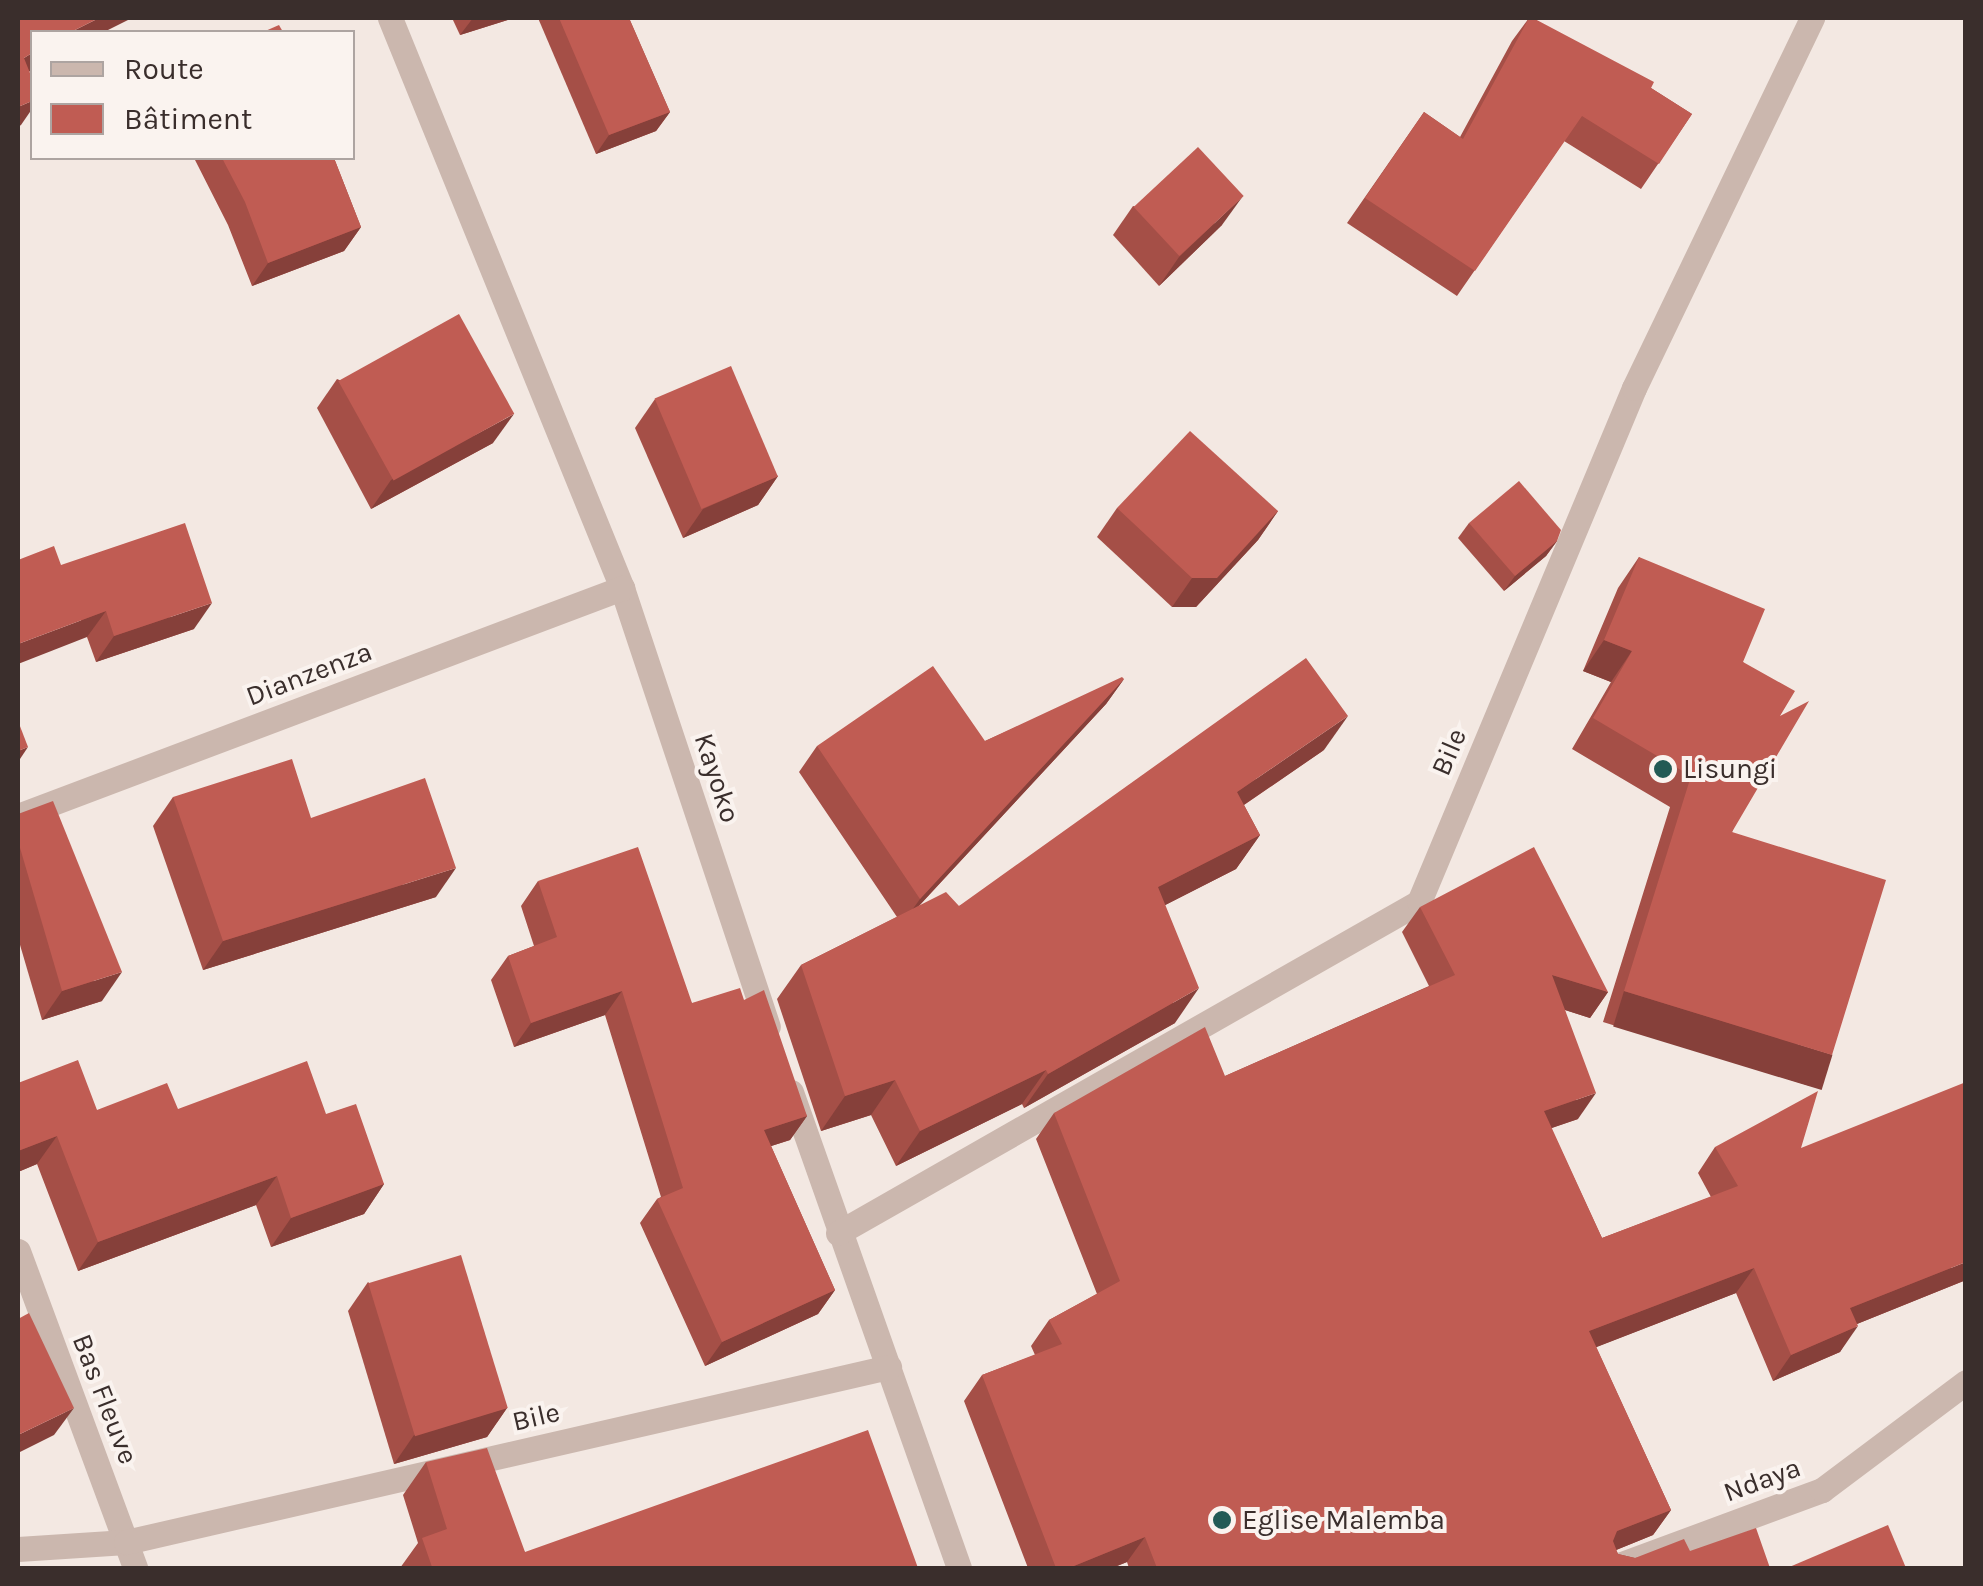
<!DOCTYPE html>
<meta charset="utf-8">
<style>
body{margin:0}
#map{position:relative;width:1983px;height:1586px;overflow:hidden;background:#f3e8e2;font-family:Karla,sans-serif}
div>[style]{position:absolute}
.minor>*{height:25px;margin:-12.5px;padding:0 12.5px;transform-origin:12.5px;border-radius:12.5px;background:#cbb7ae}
.wall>*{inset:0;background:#a54f47}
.shaded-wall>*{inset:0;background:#86403a;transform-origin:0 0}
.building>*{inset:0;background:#c05c53;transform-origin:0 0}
.dots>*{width:28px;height:28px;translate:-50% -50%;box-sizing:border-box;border:5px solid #faf3ef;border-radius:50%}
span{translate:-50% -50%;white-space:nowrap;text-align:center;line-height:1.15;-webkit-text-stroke:8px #faf3ef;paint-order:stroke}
.street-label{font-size:28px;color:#3a2e2c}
.poi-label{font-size:28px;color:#3a2e2c}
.left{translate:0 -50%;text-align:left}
.frame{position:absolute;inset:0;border:20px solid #3a2e2c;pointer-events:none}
.legend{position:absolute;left:30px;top:30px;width:325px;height:130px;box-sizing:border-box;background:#faf3ef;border:2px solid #ada4a1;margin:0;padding:12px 18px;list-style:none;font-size:30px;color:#3a2e2c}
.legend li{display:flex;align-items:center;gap:20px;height:50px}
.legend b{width:50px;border:2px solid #ada4a1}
</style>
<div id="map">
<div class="minor">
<div style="left:390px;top:18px;width:615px;rotate:67.85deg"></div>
<div style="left:622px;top:588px;width:462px;rotate:71.6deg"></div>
<div style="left:18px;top:816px;width:646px;rotate:-20.68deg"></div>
<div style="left:791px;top:1092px;width:505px;rotate:70.56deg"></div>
<div style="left:838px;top:1233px;width:669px;rotate:-29.67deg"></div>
<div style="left:1419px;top:902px;width:557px;rotate:-67.3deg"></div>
<div style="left:1634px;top:388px;width:411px;rotate:-64.3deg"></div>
<div style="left:18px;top:1251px;width:338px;rotate:69.7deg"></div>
<div style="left:18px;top:1549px;width:108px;rotate:-3.7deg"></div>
<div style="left:126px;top:1542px;width:783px;rotate:-12.92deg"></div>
<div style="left:1611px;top:1568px;width:225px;rotate:-20.3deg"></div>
<div style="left:1822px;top:1490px;width:180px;rotate:-36.9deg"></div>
</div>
<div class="wall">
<div style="clip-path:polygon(452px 18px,514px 18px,460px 35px)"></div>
<div style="clip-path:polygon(538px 18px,629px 18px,670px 112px,656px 131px,596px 154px)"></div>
<div style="clip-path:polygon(1529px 18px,1651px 88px,1692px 114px,1641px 189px,1564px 141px,1457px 296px,1347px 223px,1424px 112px,1460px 137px,1512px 41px)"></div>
<div style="clip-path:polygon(194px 158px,334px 158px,361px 227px,344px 251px,252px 286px,228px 225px)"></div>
<div style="clip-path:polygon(1133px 206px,1222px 225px,1159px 286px,1113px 235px)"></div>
<div style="clip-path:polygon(337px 379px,493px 443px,371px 509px,317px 408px)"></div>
<div style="clip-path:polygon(655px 399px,778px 476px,758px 505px,683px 538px,635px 428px)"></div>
<div style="clip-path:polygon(1117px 508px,1278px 511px,1258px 540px,1196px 607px,1172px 607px,1097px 537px)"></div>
<div style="clip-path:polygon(1469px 523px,1557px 541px,1546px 556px,1504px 591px,1458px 538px)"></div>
<div style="clip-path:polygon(1639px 557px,1743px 662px,1780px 716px,1732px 832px,1810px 1086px,1603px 1022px,1670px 807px,1572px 749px,1611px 682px,1583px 671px,1618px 588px)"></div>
<div style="clip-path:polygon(61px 565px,194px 629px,96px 662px)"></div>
<div style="clip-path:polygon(1124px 679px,1106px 704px,919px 906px,959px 906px,1324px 750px,1244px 805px,1260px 835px,1236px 869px,1165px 905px,1175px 1023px,1024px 1108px,1022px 1104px,896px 1166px,871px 1115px,821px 1131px,777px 999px,801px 965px,897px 917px,799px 772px,817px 746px,985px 741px)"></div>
<div style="clip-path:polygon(173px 797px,436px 897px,203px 970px,153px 826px)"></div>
<div style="clip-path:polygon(18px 814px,102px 1001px,42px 1020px,18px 938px)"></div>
<div style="clip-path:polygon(538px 881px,692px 1003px,744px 1000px,807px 1116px,790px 1140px,771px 1146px,835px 1290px,818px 1314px,705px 1366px,640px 1223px,657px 1199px,661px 1197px,605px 1015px,514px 1047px,491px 980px,508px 956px,534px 946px,521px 906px)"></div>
<div style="clip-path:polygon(1420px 907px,1608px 992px,1590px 1018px,1565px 1010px,1578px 1119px,1551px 1128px,1602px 1238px,1711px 1197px,1698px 1173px,1715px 1147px,1801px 1148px,1966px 1280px,1857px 1324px,1840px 1352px,1773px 1381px,1736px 1293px,1596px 1347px,1671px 1510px,1653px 1535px,1616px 1550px,1618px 1554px,1635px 1558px,1690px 1551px,1770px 1568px,1129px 1568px,1127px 1562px,1112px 1568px,1028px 1568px,964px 1401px,982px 1375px,1035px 1355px,1031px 1346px,1049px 1320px,1097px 1294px,1036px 1139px,1054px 1113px,1225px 1076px,1429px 986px,1402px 932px)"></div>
<div style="clip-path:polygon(18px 1083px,97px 1110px,178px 1109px,326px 1114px,384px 1184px,364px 1214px,271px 1247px,256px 1205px,78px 1271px,37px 1164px,18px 1172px)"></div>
<div style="clip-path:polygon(368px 1282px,507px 1408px,487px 1437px,394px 1464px,348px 1311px)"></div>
<div style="clip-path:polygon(426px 1462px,525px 1552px,918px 1568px,400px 1568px,418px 1543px,403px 1495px)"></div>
</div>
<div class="shaded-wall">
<div style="clip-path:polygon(99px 18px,132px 18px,104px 32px,71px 32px)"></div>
<div style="clip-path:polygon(473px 18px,514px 18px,460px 35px)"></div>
<div style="clip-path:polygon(32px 53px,32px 70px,18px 78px,24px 58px)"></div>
<div style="clip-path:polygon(32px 101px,32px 109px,21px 125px,18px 127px,18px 107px)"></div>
<div style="clip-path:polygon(670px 112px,656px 131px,596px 154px,609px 135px)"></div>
<div style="clip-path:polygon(1243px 196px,1222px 225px,1159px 286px,1179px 257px)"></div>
<div style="clip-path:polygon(361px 227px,344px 251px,252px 286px,268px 263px)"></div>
<div style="clip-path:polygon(514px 414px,493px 443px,371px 509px,391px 480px)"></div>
<div style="clip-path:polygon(778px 476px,758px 505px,683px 538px,703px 509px)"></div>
<div style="clip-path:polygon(1278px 511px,1258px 540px,1196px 607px,1172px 607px,1192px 578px)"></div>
<div style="clip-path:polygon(1557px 541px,1546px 556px,1504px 591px,1515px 576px)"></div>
<div style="clip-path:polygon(212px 603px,194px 629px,96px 662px,114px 636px)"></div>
<div style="clip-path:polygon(106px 611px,87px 637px,18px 664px,18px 644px)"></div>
<div style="clip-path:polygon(1604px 640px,1632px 651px,1611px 682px,1583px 671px)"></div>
<div style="clip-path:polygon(1124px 679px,1106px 704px,902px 924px,920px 899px)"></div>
<div style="clip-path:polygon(1348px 716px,1324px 750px,1213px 826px,1237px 792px)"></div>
<div style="clip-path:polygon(28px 747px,18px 762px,18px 751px)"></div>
<div style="clip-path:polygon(1260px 835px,1236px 869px,1134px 921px,1158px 887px)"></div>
<div style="clip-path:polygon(456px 868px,436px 897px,203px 970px,223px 941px)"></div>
<div style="clip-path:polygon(122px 972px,102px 1001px,42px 1020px,62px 991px)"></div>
<div style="clip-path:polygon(1552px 975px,1608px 992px,1590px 1018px,1534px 1000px)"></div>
<div style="clip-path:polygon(1199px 988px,1175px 1023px,1024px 1108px,1048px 1074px)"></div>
<div style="clip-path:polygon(622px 991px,605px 1015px,514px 1047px,531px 1023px)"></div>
<div style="left:1624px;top:991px;width:218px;height:37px;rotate:17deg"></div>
<div style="clip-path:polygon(1046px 1070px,1022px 1104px,896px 1166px,920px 1131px)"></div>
<div style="clip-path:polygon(895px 1080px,871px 1115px,821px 1131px,845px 1096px)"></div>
<div style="clip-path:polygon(1596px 1093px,1578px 1119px,1526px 1137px,1544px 1111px)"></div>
<div style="clip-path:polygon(807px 1116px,790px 1140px,747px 1154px,764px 1130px)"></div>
<div style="clip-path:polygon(57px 1136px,37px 1164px,18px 1172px,18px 1151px)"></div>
<div style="clip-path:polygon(277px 1176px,256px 1205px,78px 1271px,98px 1242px)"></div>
<div style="clip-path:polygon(384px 1184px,364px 1214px,271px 1247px,291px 1218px)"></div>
<div style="clip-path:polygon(1966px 1262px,1966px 1280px,1832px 1334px,1850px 1308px)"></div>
<div style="clip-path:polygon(1754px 1268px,1736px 1293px,1571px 1357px,1589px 1331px)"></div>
<div style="clip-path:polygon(835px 1290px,818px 1314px,705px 1366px,722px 1342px)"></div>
<div style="clip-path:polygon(1858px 1326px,1840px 1352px,1773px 1381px,1791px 1355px)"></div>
<div style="clip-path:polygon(74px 1408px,54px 1435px,18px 1453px,18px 1435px)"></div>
<div style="clip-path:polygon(507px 1408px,487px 1437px,394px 1464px,414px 1435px)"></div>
<div style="clip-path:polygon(1671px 1510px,1653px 1535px,1599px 1557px,1617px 1531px)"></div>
<div style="clip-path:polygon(1145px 1537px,1127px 1562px,1112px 1568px,1069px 1568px)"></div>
</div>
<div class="building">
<div style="clip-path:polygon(18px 18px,99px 18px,71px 32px,32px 32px,32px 53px,24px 58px,32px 78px,32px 101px,18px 107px)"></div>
<div style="clip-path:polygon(559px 18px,629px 18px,670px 112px,609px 135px)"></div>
<div style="clip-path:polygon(1529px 18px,1533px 18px,1654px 82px,1651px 88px,1692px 114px,1659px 164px,1582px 116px,1475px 271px,1365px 198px,1424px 112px,1463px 139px)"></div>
<div style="clip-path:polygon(279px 25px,283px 32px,263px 32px)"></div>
<div style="left:1198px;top:147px;width:67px;height:88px;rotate:47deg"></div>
<div style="clip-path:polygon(222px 158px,334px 158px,361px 227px,268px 263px,245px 202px)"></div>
<div style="left:459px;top:314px;width:114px;height:138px;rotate:61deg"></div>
<div style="left:731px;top:366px;width:120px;height:83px;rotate:67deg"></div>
<div style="clip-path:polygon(1190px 431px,1278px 511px,1217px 578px,1192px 578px,1117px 508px)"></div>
<div style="clip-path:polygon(1519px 481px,1561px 530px,1557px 541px,1515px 576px,1469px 523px)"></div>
<div style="clip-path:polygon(185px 523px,212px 603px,114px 636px,106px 611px,18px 644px,18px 560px,54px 546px,61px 565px)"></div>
<div style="clip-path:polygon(1639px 557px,1765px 609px,1743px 662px,1795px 691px,1780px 716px,1809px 701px,1732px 832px,1886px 880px,1832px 1055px,1624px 991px,1691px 776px,1593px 718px,1632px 651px,1604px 640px)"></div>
<div style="clip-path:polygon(1306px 658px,1348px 716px,1237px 792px,1260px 835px,1158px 887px,1199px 988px,1048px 1074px,1046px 1070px,920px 1131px,895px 1080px,845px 1096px,801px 965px,946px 892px,959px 906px)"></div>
<div style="clip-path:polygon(933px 666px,985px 741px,1122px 677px,1124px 679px,920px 899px,817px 746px)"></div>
<div style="clip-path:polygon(18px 721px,28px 747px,18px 751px)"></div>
<div style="clip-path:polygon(292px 759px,311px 818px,425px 778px,456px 868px,223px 941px,173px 797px)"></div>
<div style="clip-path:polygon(53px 801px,122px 972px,62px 991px,18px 841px,18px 814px)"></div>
<div style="clip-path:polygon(638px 847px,692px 1003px,740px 988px,744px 1000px,764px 990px,807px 1116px,764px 1130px,835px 1290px,722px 1342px,657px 1199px,683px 1188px,622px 991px,531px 1023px,508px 956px,557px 937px,538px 881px)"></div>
<div style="clip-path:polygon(1534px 847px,1608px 992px,1552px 975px,1596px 1093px,1544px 1111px,1602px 1238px,1738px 1186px,1715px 1147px,1818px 1091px,1801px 1148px,1966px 1082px,1966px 1262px,1850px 1308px,1858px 1326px,1791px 1355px,1754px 1268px,1589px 1331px,1671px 1510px,1617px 1531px,1613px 1541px,1618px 1554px,1635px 1558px,1684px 1539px,1690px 1551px,1756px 1528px,1770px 1568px,1472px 1568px,1471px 1566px,1466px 1568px,1157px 1568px,1145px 1537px,1069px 1568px,1056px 1568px,982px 1375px,1062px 1344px,1049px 1320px,1120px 1281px,1054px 1113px,1205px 1027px,1225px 1076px,1455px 975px,1420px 907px)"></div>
<div style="clip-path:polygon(78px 1060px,97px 1110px,167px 1083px,178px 1109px,307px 1061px,326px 1114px,356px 1104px,384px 1184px,291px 1218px,277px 1176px,98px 1242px,57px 1136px,18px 1151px,18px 1083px)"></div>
<div style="left:461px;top:1255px;width:160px;height:97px;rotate:73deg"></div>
<div style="clip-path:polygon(29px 1313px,74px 1408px,18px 1435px,18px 1319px)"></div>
<div style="clip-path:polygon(868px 1430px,918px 1568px,427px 1568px,432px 1567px,422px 1538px,447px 1529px,426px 1462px,487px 1448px,525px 1552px)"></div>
<div style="clip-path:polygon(1888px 1525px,1906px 1568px,1787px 1568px)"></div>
</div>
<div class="dots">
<div style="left:1663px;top:769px;background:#235a55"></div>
<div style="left:1222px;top:1520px;background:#235a55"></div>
</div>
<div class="street-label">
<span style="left:309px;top:674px;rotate:-21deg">Dianzenza</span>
<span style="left:1449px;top:752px;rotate:-67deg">Bile</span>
<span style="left:717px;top:778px;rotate:72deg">Kayoko</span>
<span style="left:105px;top:1399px;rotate:69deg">Bas Fleuve</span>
<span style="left:536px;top:1417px;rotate:-13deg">Bile</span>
<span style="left:1762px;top:1480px;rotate:-20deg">Ndaya</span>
</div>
<div class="poi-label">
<span class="left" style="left:1683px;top:769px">Lisungi</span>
<span class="left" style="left:1242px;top:1520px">Eglise Malemba</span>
</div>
<div class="frame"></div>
<ul class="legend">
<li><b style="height:12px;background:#cbb7ae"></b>Route</li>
<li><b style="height:28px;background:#c05c53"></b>Bâtiment</li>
</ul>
</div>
